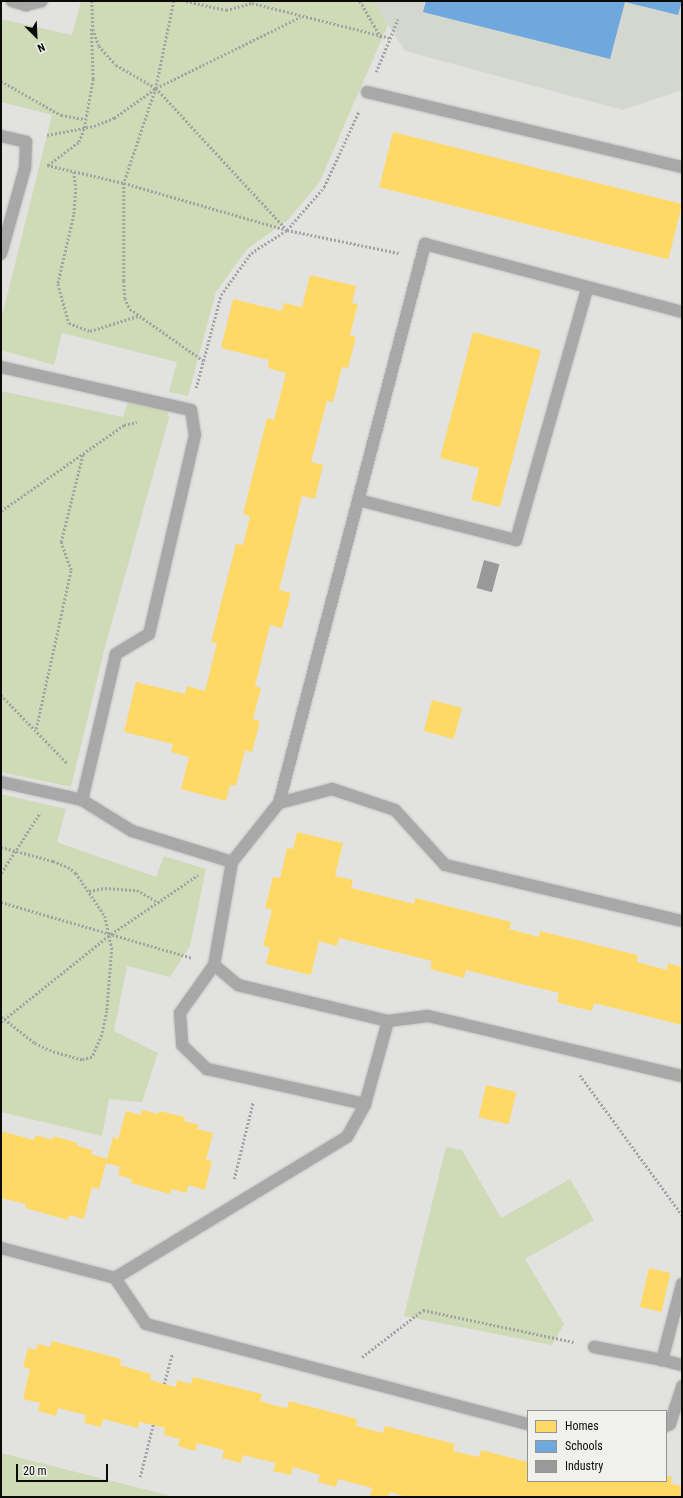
<!DOCTYPE html>
<style>
body{margin:0}
#map{position:relative;width:683px;height:1498px;overflow:hidden;background:#e2e3e1;font-family:"Roboto Condensed",sans-serif}
div>[style]{position:absolute}
.built>*{inset:0;background:#d4d7d0}
.green>*{inset:0;background:#cfdab7}
.homes>*{inset:0;background:#ffd966;transform-origin:0 0}
.schools>*{inset:0;background:#6fa8dc}
.industry>*{inset:0;background:#999;transform-origin:0 0}
.path>*{height:2.5px;margin-top:-1.25px;transform-origin:0;background:repeating-linear-gradient(90deg,#a3a3a3 0 2px,transparent 0 4px)}
.roads{filter:drop-shadow(0 0 1px #c0c1bf) drop-shadow(0 0 1px #c0c1bf)}
.service>*{height:12px;margin:-6px;padding:0 6px;transform-origin:6px;border-radius:6px;background:#a8a8a8}
span{translate:-50% -50%;white-space:nowrap;text-align:center;line-height:1.15;-webkit-text-stroke:4px #f0f1ed;paint-order:stroke}
.frame{position:absolute;inset:0;border:2px solid #0b0c0a;pointer-events:none}
.legend{position:absolute;left:527px;top:1410px;width:140px;height:72px;box-sizing:border-box;background:#f0f1ed;border:1px solid #949592;margin:0;padding:5px 7px;list-style:none;font-size:12px;color:#0b0c0a}
.legend li{display:flex;align-items:center;gap:8px;height:20px}
.legend b{width:20px;border:1px solid #949592}
.north{position:absolute;left:16px;top:16px;width:40px;height:40px;-webkit-text-stroke:3px #f0f1ed;paint-order:stroke;rotate:156deg;font-size:11px;font-weight:700;line-height:16px;text-align:center;color:#0b0c0a}
.north::after{content:'';display:block;margin:auto;width:14px;height:18px;background:#0b0c0a;clip-path:polygon(50% 0,100% 100%,50% 72%,0 100%)}
.scale{position:absolute;left:16px;top:1464px;width:92px;height:18px;box-sizing:border-box;border:2px solid #0b0c0a;border-top:0;padding-left:5px;font-size:12px;line-height:14px;white-space:nowrap;color:#0b0c0a;-webkit-text-stroke:3px #f0f1ed;paint-order:stroke}
</style>
<div id="map">
<div class="built">
<div style="clip-path:polygon(373px 1px,682px 1px,682px 90px,623px 110px,405px 51px)"></div>
</div>
<div class="green">
<div style="clip-path:polygon(81px 1px,373px 1px,388px 25px,319px 183px,287px 221px,247px 249px,216px 292px,188px 396px,169px 392px,177px 362px,62px 333px,54px 365px,1px 350px,1px 320px,52px 115px,1px 102px,1px 19px,72px 35px)"></div>
<div style="clip-path:polygon(1px 391px,123px 417px,128px 402px,163px 408px,167px 411px,169px 418px,105px 647px,71px 787px,1px 772px)"></div>
<div style="clip-path:polygon(1px 794px,66px 809px,57px 842px,156px 877px,164px 856px,206px 869px,190px 946px,170px 977px,127px 966px,114px 1031px,158px 1053px,142px 1102px,109px 1099px,102px 1136px,1px 1112px)"></div>
<div style="clip-path:polygon(446px 1147px,462px 1150px,501px 1218px,570px 1179px,594px 1220px,525px 1259px,564px 1324px,552px 1345px,404px 1316px)"></div>
<div style="clip-path:polygon(1px 1453px,175px 1497px,1px 1497px)"></div>
</div>
<div class="homes">
<div style="left:393px;top:132px;width:298px;height:57px;rotate:14deg"></div>
<div style="clip-path:polygon(310px 275px,356px 286px,352px 303px,358px 304px,350px 335px,356px 337px,348px 368px,342px 367px,333px 402px,327px 401px,311px 462px,323px 465px,315px 499px,302px 496px,279px 590px,291px 593px,282px 628px,270px 625px,255px 686px,261px 688px,253px 719px,260px 721px,252px 752px,245px 750px,236px 786px,230px 785px,226px 801px,181px 789px,189px 757px,171px 752px,173px 744px,124px 732px,136px 682px,185px 694px,187px 686px,205px 691px,217px 643px,211px 642px,236px 544px,243px 545px,250px 516px,243px 514px,267px 418px,274px 420px,286px 373px,268px 368px,269px 360px,221px 348px,233px 299px,282px 311px,284px 303px,302px 307px)"></div>
<div style="clip-path:polygon(473px 332px,541px 350px,500px 507px,471px 500px,479px 468px,440px 458px)"></div>
<div style="left:432px;top:700px;width:31px;height:32px;rotate:15deg"></div>
<div style="clip-path:polygon(297px 832px,343px 843px,335px 876px,353px 880px,351px 888px,414px 904px,415px 898px,511px 922px,509px 929px,539px 937px,540px 931px,638px 955px,637px 962px,667px 970px,668px 963px,682px 967px,682px 1025px,594px 1003px,592px 1011px,563px 1004px,557px 1002px,559px 993px,466px 970px,464px 978px,430px 969px,432px 961px,339px 938px,337px 946px,319px 941px,311px 975px,266px 964px,270px 947px,263px 946px,272px 910px,265px 908px,273px 877px,280px 878px,287px 848px,293px 849px)"></div>
<div style="left:486px;top:1085px;width:31px;height:33px;rotate:13deg"></div>
<div style="clip-path:polygon(142px 1110px,158px 1114px,159px 1111px,185px 1117px,184px 1121px,199px 1125px,197px 1129px,213px 1133px,206px 1160px,212px 1161px,205px 1190px,189px 1185px,186px 1193px,171px 1189px,170px 1194px,131px 1183px,132px 1179px,118px 1175px,120px 1167px,106px 1163px,99px 1189px,92px 1187px,84px 1219px,69px 1215px,68px 1220px,25px 1208px,26px 1204px,1px 1198px,1px 1131px,34px 1140px,36px 1135px,52px 1140px,53px 1136px,78px 1143px,77px 1146px,92px 1150px,91px 1154px,107px 1159px,113px 1137px,118px 1139px,126px 1111px,141px 1115px)"></div>
<div style="left:649px;top:1268px;width:22px;height:40px;rotate:13deg"></div>
<div style="clip-path:polygon(52px 1341px,121px 1359px,120px 1365px,151px 1374px,150px 1380px,176px 1387px,177px 1380px,191px 1384px,193px 1377px,262px 1394px,260px 1401px,273px 1405px,287px 1408px,289px 1401px,357px 1419px,356px 1426px,383px 1433px,385px 1426px,455px 1444px,453px 1451px,479px 1457px,481px 1450px,528px 1462px,528px 1481px,666px 1481px,666px 1476px,672px 1477px,671px 1484px,682px 1486px,682px 1497px,407px 1497px,390px 1492px,388px 1497px,376px 1497px,370px 1496px,372px 1488px,338px 1479px,336px 1487px,318px 1482px,320px 1475px,293px 1467px,291px 1475px,273px 1471px,276px 1463px,243px 1455px,241px 1463px,222px 1458px,224px 1450px,197px 1443px,195px 1451px,178px 1446px,180px 1439px,164px 1435px,165px 1428px,153px 1425px,139px 1422px,138px 1428px,103px 1419px,101px 1427px,84px 1423px,86px 1415px,58px 1408px,56px 1416px,38px 1411px,40px 1403px,23px 1399px,30px 1369px,23px 1367px,28px 1348px,36px 1350px,38px 1344px,50px 1347px)"></div>
</div>
<div class="schools">
<div style="clip-path:polygon(426px 1px,682px 1px,678px 15px,625px 2px,610px 59px,423px 12px)"></div>
</div>
<div class="industry">
<div style="left:484px;top:560px;width:16px;height:29px;rotate:15deg"></div>
</div>
<div class="path">
<div style="left:92px;top:1px;width:28px;rotate:88deg"></div>
<div style="left:93px;top:29px;width:18px;rotate:71deg"></div>
<div style="left:99px;top:46px;width:25px;rotate:48deg"></div>
<div style="left:116px;top:65px;width:46px;rotate:29.9deg"></div>
<div style="left:156px;top:88px;width:192px;rotate:47.3deg"></div>
<div style="left:174px;top:1px;width:89px;rotate:101.7deg"></div>
<div style="left:156px;top:88px;width:100px;rotate:108.6deg"></div>
<div style="left:124px;top:183px;width:98px;rotate:90deg"></div>
<div style="left:124px;top:281px;width:17px;rotate:87deg"></div>
<div style="left:125px;top:298px;width:12px;rotate:66deg"></div>
<div style="left:130px;top:309px;width:90px;rotate:35.1deg"></div>
<div style="left:186px;top:1px;width:41px;rotate:12.7deg"></div>
<div style="left:226px;top:10px;width:27px;rotate:-15deg"></div>
<div style="left:252px;top:3px;width:142px;rotate:14.2deg"></div>
<div style="left:360px;top:1px;width:42px;rotate:59.7deg"></div>
<div style="left:376px;top:72px;width:57px;rotate:-67.5deg"></div>
<div style="left:1px;top:81px;width:69px;rotate:29.5deg"></div>
<div style="left:61px;top:115px;width:23px;rotate:10deg"></div>
<div style="left:47px;top:135px;width:48px;rotate:-10.8deg"></div>
<div style="left:94px;top:126px;width:22px;rotate:-22deg"></div>
<div style="left:114px;top:118px;width:52px;rotate:-35.5deg"></div>
<div style="left:156px;top:88px;width:161px;rotate:-26.2deg"></div>
<div style="left:47px;top:165px;width:79px;rotate:13.2deg"></div>
<div style="left:124px;top:183px;width:170px;rotate:16.1deg"></div>
<div style="left:287px;top:230px;width:114px;rotate:11.6deg"></div>
<div style="left:48px;top:165px;width:39px;rotate:-37deg"></div>
<div style="left:79px;top:142px;width:15px;rotate:-70deg"></div>
<div style="left:84px;top:128px;width:50px;rotate:-79.6deg"></div>
<div style="left:93px;top:79px;width:51px;rotate:-92.2deg"></div>
<div style="left:74px;top:172px;width:16px;rotate:83deg"></div>
<div style="left:76px;top:188px;width:27px;rotate:94deg"></div>
<div style="left:74px;top:215px;width:71px;rotate:103.1deg"></div>
<div style="left:58px;top:284px;width:41px;rotate:74.2deg"></div>
<div style="left:69px;top:323px;width:22px;rotate:21deg"></div>
<div style="left:90px;top:331px;width:50px;rotate:-17.4deg"></div>
<div style="left:196px;top:388px;width:96px;rotate:-75deg"></div>
<div style="left:221px;top:295px;width:52px;rotate:-54.5deg"></div>
<div style="left:251px;top:253px;width:43px;rotate:-32.6deg"></div>
<div style="left:287px;top:230px;width:57px;rotate:-49.3deg"></div>
<div style="left:324px;top:187px;width:84px;rotate:-65.3deg"></div>
<div style="left:1px;top:511px;width:150px;rotate:-35deg"></div>
<div style="left:124px;top:425px;width:13px;rotate:-13deg"></div>
<div style="left:1px;top:695px;width:96px;rotate:45.8deg"></div>
<div style="left:36px;top:729px;width:163px;rotate:-77.6deg"></div>
<div style="left:71px;top:570px;width:30px;rotate:-110deg"></div>
<div style="left:61px;top:542px;width:91px;rotate:-76deg"></div>
<div style="left:1px;top:847px;width:54px;rotate:15.1deg"></div>
<div style="left:53px;top:861px;width:16px;rotate:22deg"></div>
<div style="left:68px;top:867px;width:10px;rotate:37deg"></div>
<div style="left:76px;top:873px;width:52px;rotate:56deg"></div>
<div style="left:105px;top:916px;width:33px;rotate:78deg"></div>
<div style="left:112px;top:948px;width:63px;rotate:94.5deg"></div>
<div style="left:107px;top:1011px;width:25px;rotate:102deg"></div>
<div style="left:102px;top:1035px;width:24px;rotate:114deg"></div>
<div style="left:92px;top:1057px;width:10px;rotate:163deg"></div>
<div style="left:82px;top:1060px;width:32px;rotate:-164deg"></div>
<div style="left:51px;top:1051px;width:19px;rotate:-155deg"></div>
<div style="left:34px;top:1043px;width:42px;rotate:-141.8deg"></div>
<div style="left:1px;top:873px;width:72px;rotate:-57deg"></div>
<div style="left:89px;top:891px;width:16px;rotate:-11deg"></div>
<div style="left:105px;top:888px;width:32px;rotate:4deg"></div>
<div style="left:137px;top:890px;width:24px;rotate:30deg"></div>
<div style="left:1px;top:902px;width:199px;rotate:16.3deg"></div>
<div style="left:1px;top:1022px;width:141px;rotate:-38.7deg"></div>
<div style="left:111px;top:934px;width:105px;rotate:-34.1deg"></div>
<div style="left:580px;top:1075px;width:173px;rotate:53.9deg"></div>
<div style="left:234px;top:1179px;width:79px;rotate:-76.1deg"></div>
<div style="left:362px;top:1357px;width:77px;rotate:-37.6deg"></div>
<div style="left:423px;top:1310px;width:154px;rotate:12deg"></div>
<div style="left:164px;top:1384px;width:31px;rotate:-75deg"></div>
<div style="left:140px;top:1477px;width:54px;rotate:-76deg"></div>
</div>
<div class="roads">
<div class="service">
<div style="left:12px;top:1px;width:15px;rotate:16deg"></div>
<div style="left:26px;top:5px;width:16px;rotate:-14deg"></div>
<div style="left:367px;top:92px;width:324px;rotate:13.4deg"></div>
<div style="left:1px;top:136px;width:26px;rotate:13deg"></div>
<div style="left:26px;top:142px;width:26px;rotate:92deg"></div>
<div style="left:25px;top:168px;width:89px;rotate:105.6deg"></div>
<div style="left:1px;top:367px;width:195px;rotate:12.8deg"></div>
<div style="left:191px;top:410px;width:25px;rotate:81deg"></div>
<div style="left:195px;top:435px;width:204px;rotate:103deg"></div>
<div style="left:149px;top:634px;width:39px;rotate:149deg"></div>
<div style="left:116px;top:654px;width:150px;rotate:103.1deg"></div>
<div style="left:358px;top:500px;width:163px;rotate:14.2deg"></div>
<div style="left:516px;top:540px;width:261px;rotate:-74.2deg"></div>
<div style="left:1px;top:782px;width:83px;rotate:12.5deg"></div>
<div style="left:82px;top:800px;width:59px;rotate:31.8deg"></div>
<div style="left:132px;top:831px;width:105px;rotate:17.2deg"></div>
<div style="left:232px;top:862px;width:75px;rotate:-51.5deg"></div>
<div style="left:279px;top:803px;width:55px;rotate:-14.8deg"></div>
<div style="left:332px;top:789px;width:66px;rotate:18.4deg"></div>
<div style="left:395px;top:810px;width:74px;rotate:47.7deg"></div>
<div style="left:445px;top:865px;width:244px;rotate:13.3deg"></div>
<div style="left:279px;top:803px;width:578px;rotate:-75.36deg"></div>
<div style="left:425px;top:244px;width:266px;rotate:14.8deg"></div>
<div style="left:214px;top:965px;width:59px;rotate:125.3deg"></div>
<div style="left:180px;top:1013px;width:32px;rotate:86deg"></div>
<div style="left:182px;top:1045px;width:35px;rotate:44deg"></div>
<div style="left:207px;top:1069px;width:162px;rotate:12.5deg"></div>
<div style="left:388px;top:1021px;width:40px;rotate:-7.1deg"></div>
<div style="left:428px;top:1016px;width:261px;rotate:13.3deg"></div>
<div style="left:1px;top:1248px;width:118px;rotate:14.7deg"></div>
<div style="left:115px;top:1278px;width:271px;rotate:-31.3deg"></div>
<div style="left:347px;top:1137px;width:38px;rotate:-61deg"></div>
<div style="left:365px;top:1104px;width:86px;rotate:-74.5deg"></div>
<div style="left:388px;top:1021px;width:154px;rotate:-166.5deg"></div>
<div style="left:238px;top:985px;width:31px;rotate:-140deg"></div>
<div style="left:214px;top:965px;width:105px;rotate:-80.1deg"></div>
<div style="left:115px;top:1278px;width:55px;rotate:56deg"></div>
<div style="left:146px;top:1324px;width:395px;rotate:14.7deg"></div>
<div style="left:682px;top:1284px;width:79px;rotate:104.7deg"></div>
<div style="left:662px;top:1360px;width:21px;rotate:14deg"></div>
<div style="left:594px;top:1347px;width:69px;rotate:10.8deg"></div>
<div style="left:666px;top:1426px;width:4px;rotate:-27deg"></div>
<div style="left:670px;top:1424px;width:40px;rotate:-72deg"></div>
</div>
</div>
<div class="frame"></div>
<ul class="legend">
<li><b style="height:11px;background:#ffd966"></b>Homes</li>
<li><b style="height:11px;background:#6fa8dc"></b>Schools</li>
<li><b style="height:11px;background:#999"></b>Industry</li>
</ul>
<div class="north">N</div>
<div class="scale">20 m</div>
</div>
